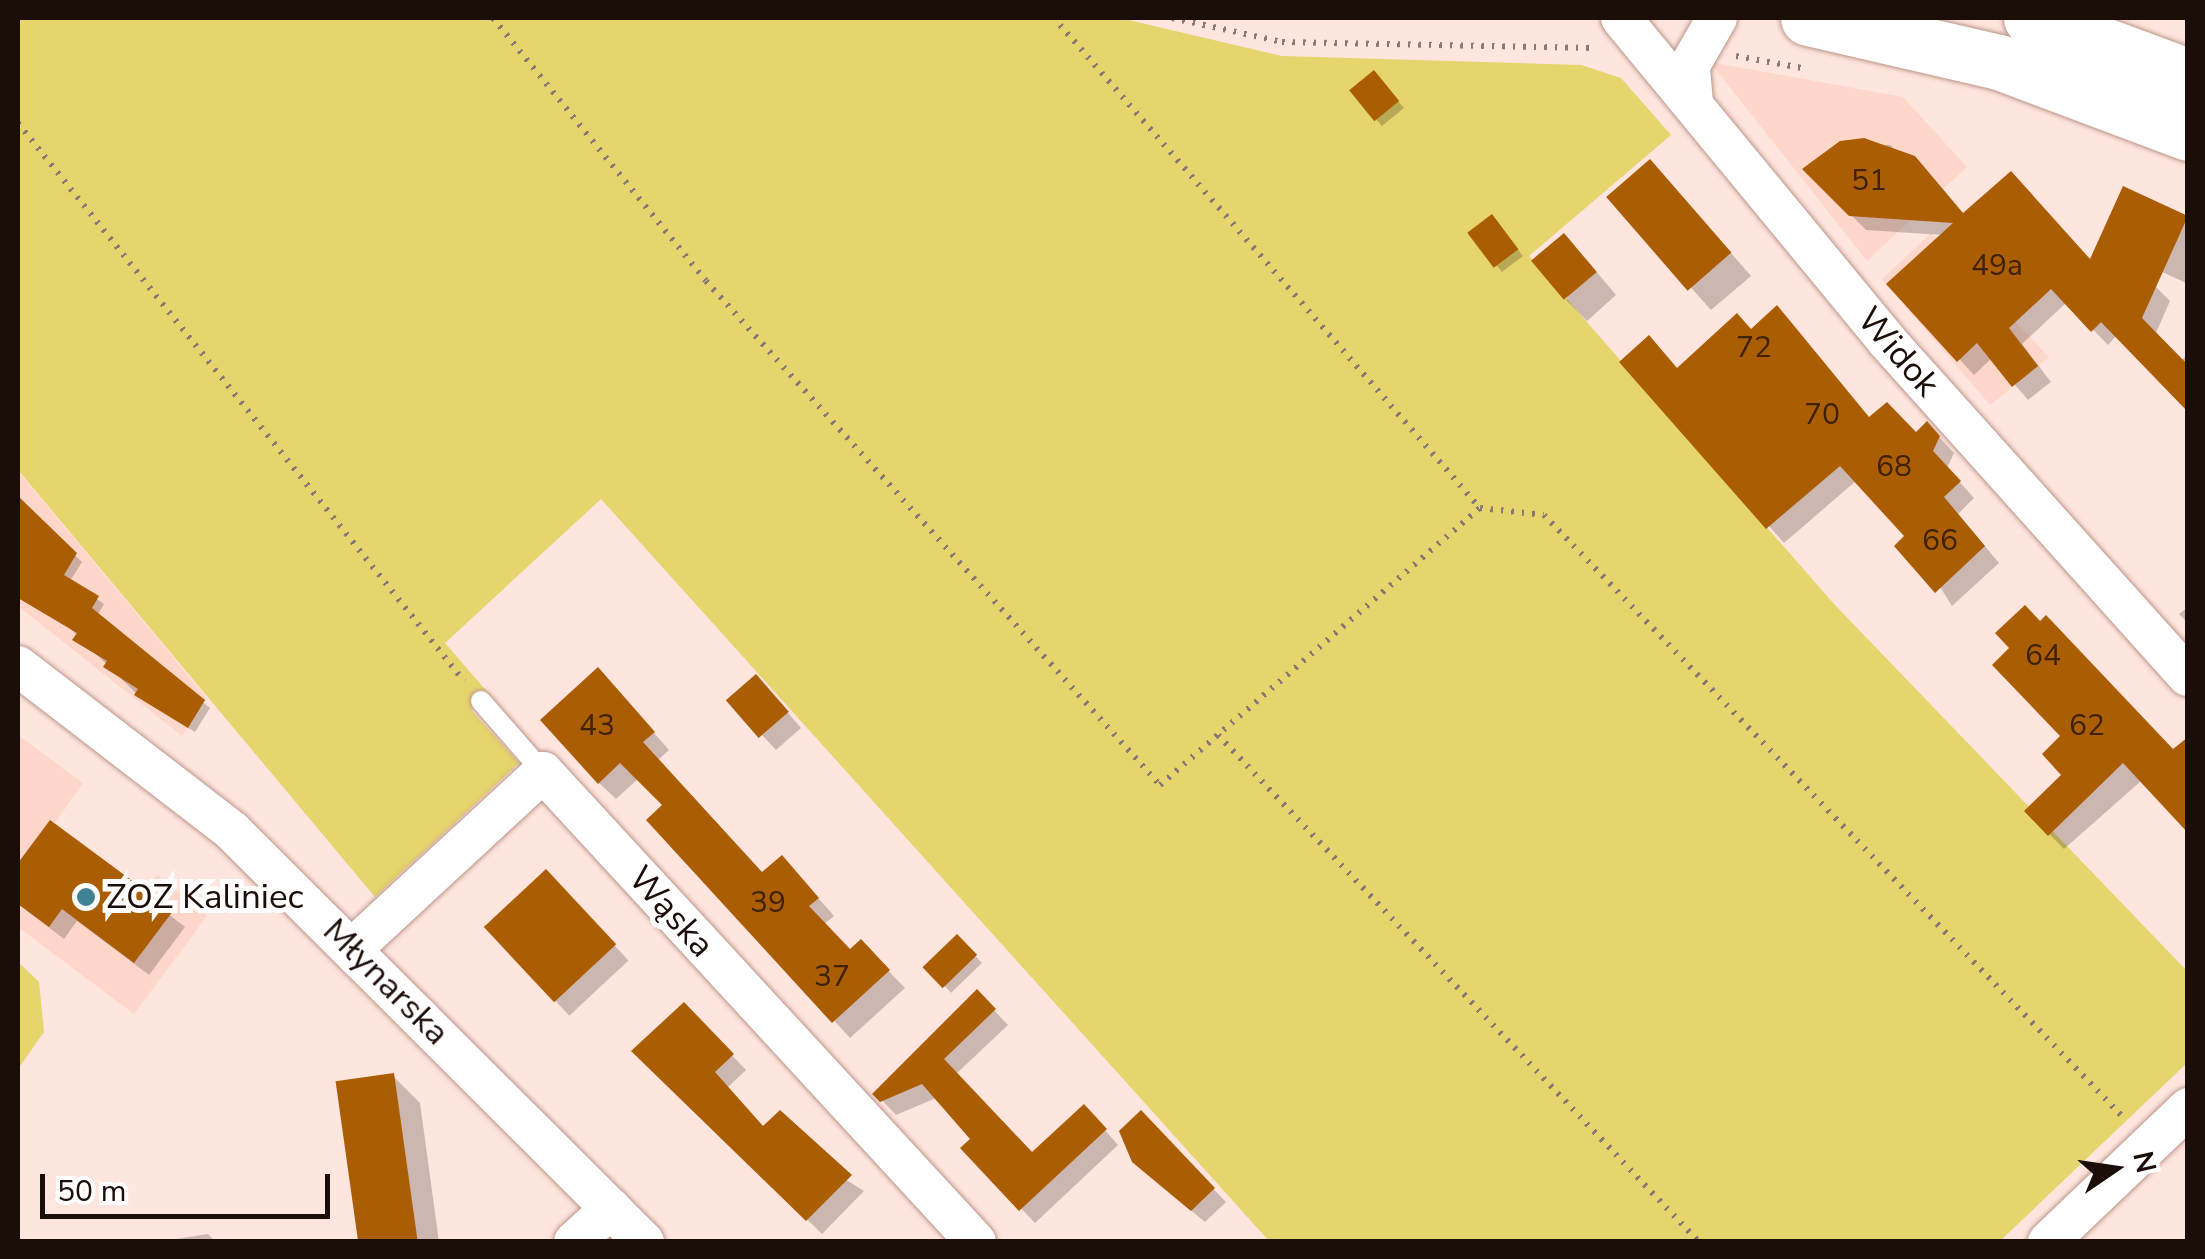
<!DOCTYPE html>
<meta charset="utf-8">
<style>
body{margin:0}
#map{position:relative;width:2205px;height:1259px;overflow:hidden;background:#fee5dd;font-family:"Nunito Sans",sans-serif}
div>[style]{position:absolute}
.built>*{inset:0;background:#ffd7ca}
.green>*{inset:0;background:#e6d46d}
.shadow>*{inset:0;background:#0003;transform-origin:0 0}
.building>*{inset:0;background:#aa5d02;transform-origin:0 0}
.path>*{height:6px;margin-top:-3px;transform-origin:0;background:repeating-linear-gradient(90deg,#8c7972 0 2.5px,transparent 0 10.5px)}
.roads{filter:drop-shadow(0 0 2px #bb9588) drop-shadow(0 0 2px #bb9588)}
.lane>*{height:20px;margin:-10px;padding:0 10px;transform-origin:10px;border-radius:10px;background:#fff}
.street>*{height:40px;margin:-20px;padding:0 20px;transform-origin:20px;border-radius:20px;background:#fff}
.secondary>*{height:55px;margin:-27.5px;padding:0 27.5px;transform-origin:27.5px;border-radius:27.5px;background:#fff}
.dots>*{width:28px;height:28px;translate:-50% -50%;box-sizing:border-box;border:5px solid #fff;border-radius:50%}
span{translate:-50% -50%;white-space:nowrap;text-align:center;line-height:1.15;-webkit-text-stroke:10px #fff;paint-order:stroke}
.number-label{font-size:30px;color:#3f2207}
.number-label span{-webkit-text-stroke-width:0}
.street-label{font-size:35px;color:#1b0e09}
.poi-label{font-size:35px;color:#1b0e09}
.left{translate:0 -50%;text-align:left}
.frame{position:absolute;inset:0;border:20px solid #1b0e09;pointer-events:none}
.north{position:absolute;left:2065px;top:1119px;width:100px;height:100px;-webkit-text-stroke:8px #fff;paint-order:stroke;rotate:77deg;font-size:28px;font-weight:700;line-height:40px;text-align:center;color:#1b0e09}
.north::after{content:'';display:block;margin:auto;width:35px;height:45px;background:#1b0e09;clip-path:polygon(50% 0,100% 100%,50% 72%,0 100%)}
.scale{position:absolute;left:40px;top:1174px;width:290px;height:45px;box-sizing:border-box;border:5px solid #1b0e09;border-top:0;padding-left:12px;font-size:30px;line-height:35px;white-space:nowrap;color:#1b0e09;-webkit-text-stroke:8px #fff;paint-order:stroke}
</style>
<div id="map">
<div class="built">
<div style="clip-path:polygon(1710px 62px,1903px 97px,1967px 167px,1867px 261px)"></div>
<div style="clip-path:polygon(1931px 233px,2049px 357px,1990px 405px,1882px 279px)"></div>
<div style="clip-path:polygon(18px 471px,206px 697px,182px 736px,18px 606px)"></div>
<div style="clip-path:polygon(18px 735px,83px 783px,55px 823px,145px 890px,157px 875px,207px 916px,134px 1014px,18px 927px)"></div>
</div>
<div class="green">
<div style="clip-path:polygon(18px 18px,1120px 18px,1282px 56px,1581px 65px,1621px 78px,1671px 135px,1529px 256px,1834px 604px,2187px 971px,2187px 1063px,2000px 1241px,1269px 1241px,601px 499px,445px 643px,490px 695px,471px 710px,519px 763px,375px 897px,18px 470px)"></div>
<div style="clip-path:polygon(18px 962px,39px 982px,44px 1032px,18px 1069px)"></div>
</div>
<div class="shadow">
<div style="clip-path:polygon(1380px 80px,1404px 108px,1382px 126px,1376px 119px)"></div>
<div style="clip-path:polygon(1841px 144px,1890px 145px,1965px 215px,2091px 262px,2125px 189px,2188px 217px,2188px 284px,2122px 253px,2170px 301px,2155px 335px,2181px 361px,2188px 354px,2188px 408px,2117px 335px,2108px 345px,2067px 302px,2022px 344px,2051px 382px,2028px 400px,1992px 358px,1974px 375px,1890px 284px,1943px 235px,1866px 230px,1806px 169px)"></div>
<div style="clip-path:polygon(1671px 184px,1751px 276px,1711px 310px,1610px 197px)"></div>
<div style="clip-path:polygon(1498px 224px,1523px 256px,1502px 272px,1470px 233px)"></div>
<div style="clip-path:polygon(1585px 258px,1616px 295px,1587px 321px,1566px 300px)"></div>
<div style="clip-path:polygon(1751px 332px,1870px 419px,1916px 435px,1927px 424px,1954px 453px,1947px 468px,1974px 498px,1958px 514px,1999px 563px,1952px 606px,1908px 536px,1857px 480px,1784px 543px,1622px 363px,1678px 370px)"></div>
<div style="clip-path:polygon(18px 499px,82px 562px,70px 581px,104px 604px,97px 616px,210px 708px,195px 732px,144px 701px,48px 607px,18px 590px)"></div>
<div style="clip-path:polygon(2188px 607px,2188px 623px,2179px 614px)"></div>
<div style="clip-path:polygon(614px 687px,669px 750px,658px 760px,763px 875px,798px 875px,834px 916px,824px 924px,851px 952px,861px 943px,905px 988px,850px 1038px,650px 820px,666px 805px,639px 778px,616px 799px,599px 783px)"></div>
<div style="clip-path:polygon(769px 691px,801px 728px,776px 750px,731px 702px)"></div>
<div style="clip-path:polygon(2174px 752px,2064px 849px,2027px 811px,2065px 775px)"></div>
<div style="clip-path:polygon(51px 823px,185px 927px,149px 975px,77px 921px,64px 939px,18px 904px,18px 868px)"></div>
<div style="left:546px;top:872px;width:121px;height:81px;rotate:47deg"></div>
<div style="left:957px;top:937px;width:36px;height:43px;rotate:46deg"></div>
<div style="clip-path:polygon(977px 992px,1008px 1025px,956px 1074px,1032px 1155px,1097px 1121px,1118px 1145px,1035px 1223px,964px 1148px,973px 1139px,936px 1098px,896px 1115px,876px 1094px)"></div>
<div style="clip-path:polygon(684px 1005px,746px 1070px,727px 1088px,764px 1128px,864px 1191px,822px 1234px,634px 1051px)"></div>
<div style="clip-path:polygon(393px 1076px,420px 1103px,439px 1242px,360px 1242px)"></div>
<div style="clip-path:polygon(1141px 1114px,1226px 1202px,1205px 1222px,1163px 1187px)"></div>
<div style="clip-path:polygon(208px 1234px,215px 1242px,157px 1242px)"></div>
</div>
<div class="building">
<div style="left:1374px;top:70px;width:40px;height:32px;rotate:51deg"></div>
<div style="clip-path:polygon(1864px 138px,1915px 156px,1963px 213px,2011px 171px,2090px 259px,2123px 186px,2188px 216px,2142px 318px,2188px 365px,2188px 412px,2101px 322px,2091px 332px,2051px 289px,2009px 328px,2038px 366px,2012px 387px,1977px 343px,1957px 362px,1886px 284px,1953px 223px,1849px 216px,1802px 169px,1840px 141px)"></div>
<div style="left:1650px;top:159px;width:124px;height:58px;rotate:49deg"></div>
<div style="left:1492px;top:214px;width:44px;height:31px;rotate:53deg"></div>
<div style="left:1564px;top:233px;width:51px;height:43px;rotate:50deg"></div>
<div style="clip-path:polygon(1777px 305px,1869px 417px,1887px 402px,1916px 432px,1927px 421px,1940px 436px,1933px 451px,1961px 481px,1944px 497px,1985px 546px,1935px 593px,1894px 546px,1904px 536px,1840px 466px,1766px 529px,1619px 362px,1649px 335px,1677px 368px,1737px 313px,1751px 329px)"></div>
<div style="clip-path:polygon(18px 496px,77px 553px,64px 575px,99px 596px,92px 608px,205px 700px,188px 728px,134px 695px,138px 689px,103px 667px,107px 661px,72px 640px,77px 633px,18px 598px)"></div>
<div style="clip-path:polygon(2025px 605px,2040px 621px,2046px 615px,2173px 749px,2188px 737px,2188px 833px,2123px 763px,2048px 836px,2024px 811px,2061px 775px,2042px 754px,2060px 736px,1992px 665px,2009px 648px,1995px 633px)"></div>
<div style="clip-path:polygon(598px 667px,655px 732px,643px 742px,762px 872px,782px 855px,819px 898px,809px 906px,850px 949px,861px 939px,890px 970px,832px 1023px,646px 820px,662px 805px,620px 763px,598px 784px,540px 720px)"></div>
<div style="left:756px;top:674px;width:50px;height:40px;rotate:49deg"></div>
<div style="clip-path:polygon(50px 820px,173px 911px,134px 963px,62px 909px,49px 927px,18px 904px,18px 863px)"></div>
<div style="left:546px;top:869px;width:103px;height:85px;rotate:47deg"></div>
<div style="left:957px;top:934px;width:29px;height:48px;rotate:46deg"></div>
<div style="clip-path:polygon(977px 989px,996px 1009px,944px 1059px,1032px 1152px,1084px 1104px,1107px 1129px,1019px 1211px,960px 1148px,970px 1139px,922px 1084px,880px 1102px,872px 1094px)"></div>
<div style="clip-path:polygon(684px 1002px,734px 1054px,715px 1072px,763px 1126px,780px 1110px,852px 1175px,806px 1221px,631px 1051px)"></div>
<div style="left:394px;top:1073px;width:171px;height:59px;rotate:82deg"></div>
<div style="clip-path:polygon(1141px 1110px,1215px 1188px,1191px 1211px,1132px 1162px,1119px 1131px)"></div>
</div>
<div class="path">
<div style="left:493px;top:18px;width:338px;rotate:51deg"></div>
<div style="left:706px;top:281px;width:678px;rotate:47.99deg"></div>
<div style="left:1160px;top:785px;width:423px;rotate:-40.9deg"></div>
<div style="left:1172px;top:18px;width:113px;rotate:12.3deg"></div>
<div style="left:1282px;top:42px;width:313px;rotate:1.1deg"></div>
<div style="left:1060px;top:25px;width:640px;rotate:48.99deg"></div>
<div style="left:1480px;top:508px;width:64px;rotate:6.2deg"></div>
<div style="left:1544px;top:515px;width:835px;rotate:46.12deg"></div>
<div style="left:1736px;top:56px;width:67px;rotate:10.3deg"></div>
<div style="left:18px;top:123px;width:714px;rotate:51.37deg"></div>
<div style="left:1218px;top:735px;width:699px;rotate:46.51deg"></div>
</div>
<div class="roads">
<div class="lane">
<div style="left:481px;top:701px;width:94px;rotate:48.9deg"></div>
</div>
<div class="street">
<div style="left:1621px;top:18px;width:418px;rotate:50.5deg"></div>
<div style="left:1887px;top:341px;width:450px;rotate:48.1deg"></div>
<div style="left:1693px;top:103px;width:38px;rotate:-95deg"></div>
<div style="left:1690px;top:65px;width:54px;rotate:-60.1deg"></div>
<div style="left:18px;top:666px;width:270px;rotate:37.6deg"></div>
<div style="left:232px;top:831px;width:582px;rotate:44.93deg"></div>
<div style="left:353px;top:948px;width:259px;rotate:-42.8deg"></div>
<div style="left:543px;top:772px;width:639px;rotate:47.35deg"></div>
<div style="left:574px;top:1242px;width:50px;rotate:-42.6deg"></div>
<div style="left:2048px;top:1242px;width:194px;rotate:-43.7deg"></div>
</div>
<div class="secondary">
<div style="left:1808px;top:18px;width:196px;rotate:13deg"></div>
<div style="left:1999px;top:62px;width:202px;rotate:20.6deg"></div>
<div style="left:2031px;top:18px;width:167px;rotate:20.3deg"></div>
</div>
</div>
<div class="dots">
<div style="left:86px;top:897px;background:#408194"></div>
</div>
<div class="number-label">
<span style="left:1869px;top:181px">51</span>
<span style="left:1997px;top:266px">49a</span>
<span style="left:1754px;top:348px">72</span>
<span style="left:1822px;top:415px">70</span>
<span style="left:1894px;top:467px">68</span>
<span style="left:1940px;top:541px">66</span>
<span style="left:2043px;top:656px">64</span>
<span style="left:597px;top:726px">43</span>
<span style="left:2087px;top:726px">62</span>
<span style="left:768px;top:903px">39</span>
<span style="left:832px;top:977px">37</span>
</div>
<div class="street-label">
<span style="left:1898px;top:352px;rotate:49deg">Widok</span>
<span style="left:671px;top:912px;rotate:48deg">Wąska</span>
<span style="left:386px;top:982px;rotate:45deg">Młynarska</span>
</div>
<div class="poi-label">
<span class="left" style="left:106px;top:897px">ZOZ Kaliniec</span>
</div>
<div class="frame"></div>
<div class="north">N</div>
<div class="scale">50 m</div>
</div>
